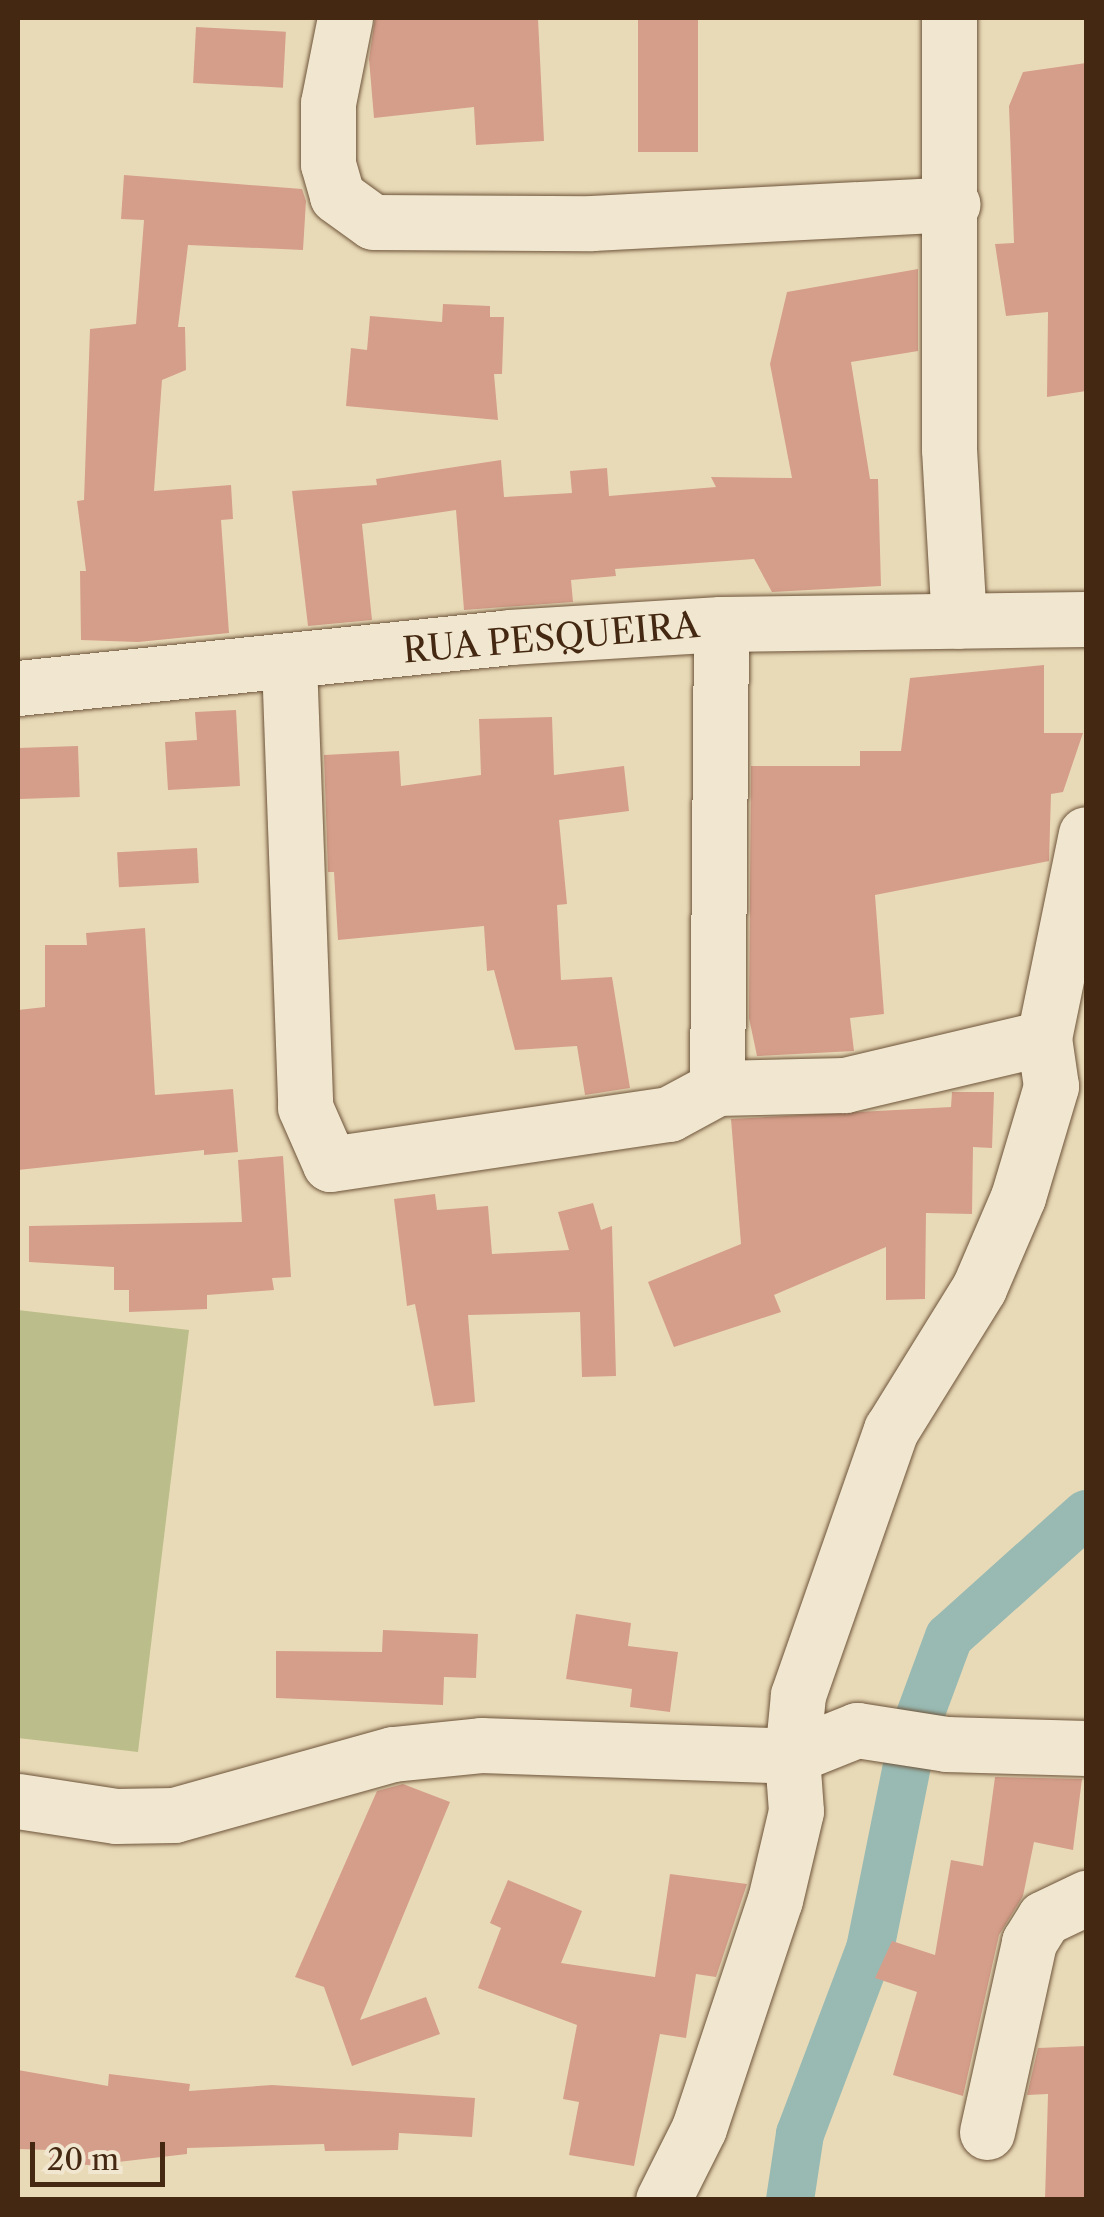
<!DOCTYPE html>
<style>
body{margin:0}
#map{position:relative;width:1104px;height:2217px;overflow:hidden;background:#e9dab7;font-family:"Libre Caslon Text",serif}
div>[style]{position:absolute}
.green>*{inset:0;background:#bbbe8b}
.canal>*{height:48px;margin:-24px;padding:0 24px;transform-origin:24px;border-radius:24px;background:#98bab3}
.building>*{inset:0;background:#d59e8a;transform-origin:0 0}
.roads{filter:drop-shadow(0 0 2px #6e543a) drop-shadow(0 0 2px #6e543a)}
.minor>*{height:55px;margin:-27.5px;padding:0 27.5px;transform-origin:27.5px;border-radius:27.5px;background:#f1e7d0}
span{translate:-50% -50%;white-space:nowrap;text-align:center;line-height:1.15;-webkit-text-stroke:9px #f1e7d0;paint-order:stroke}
.street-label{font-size:35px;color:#452811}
.frame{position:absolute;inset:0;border:20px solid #452811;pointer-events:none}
.scale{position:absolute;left:30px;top:2142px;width:135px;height:45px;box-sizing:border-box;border:5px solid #452811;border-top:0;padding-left:12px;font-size:30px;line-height:35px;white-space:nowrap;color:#452811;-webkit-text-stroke:8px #f1e7d0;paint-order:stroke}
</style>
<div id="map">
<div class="green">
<div style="clip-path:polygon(18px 1310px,189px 1330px,138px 1752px,18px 1738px)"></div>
</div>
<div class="canal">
<div style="left:916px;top:1726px;width:95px;rotate:-69.7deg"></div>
<div style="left:949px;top:1637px;width:184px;rotate:-41.9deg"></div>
<div style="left:790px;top:2200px;width:67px;rotate:-81.4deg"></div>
<div style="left:800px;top:2134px;width:198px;rotate:-69.3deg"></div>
<div style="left:870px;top:1949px;width:193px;rotate:-78.6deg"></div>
</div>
<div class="building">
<div style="clip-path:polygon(375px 18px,538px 18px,544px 141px,476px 145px,474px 107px,374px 118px,369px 59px)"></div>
<div style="left:638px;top:18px;width:60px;height:134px"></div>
<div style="left:196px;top:27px;width:90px;height:56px;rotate:3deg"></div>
<div style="clip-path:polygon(1086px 63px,1086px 391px,1047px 397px,1048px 312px,1006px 316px,995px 244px,1014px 243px,1009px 106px,1023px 72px)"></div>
<div style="clip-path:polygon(124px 175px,302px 189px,306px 201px,303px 250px,188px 245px,178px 327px,185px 327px,186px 370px,162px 380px,154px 491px,231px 485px,233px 519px,221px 520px,229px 633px,138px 642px,81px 640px,80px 571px,86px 571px,77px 501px,84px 500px,90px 329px,136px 324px,144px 220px,121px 219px)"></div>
<div style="clip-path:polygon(918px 269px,918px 351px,851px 362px,870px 479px,878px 479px,881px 586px,772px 592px,754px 559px,615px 569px,616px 576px,571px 580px,573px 602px,464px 610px,456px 510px,362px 524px,372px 620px,308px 626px,292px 491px,377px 485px,376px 479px,501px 460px,504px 497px,572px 493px,570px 471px,607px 468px,609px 496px,716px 487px,711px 477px,792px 478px,770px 364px,787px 292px)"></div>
<div style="clip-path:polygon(443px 304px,490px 306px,490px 317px,504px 317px,502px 374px,494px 374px,498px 420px,346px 406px,351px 348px,367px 350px,370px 316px,442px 322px)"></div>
<div style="clip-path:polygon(1044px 665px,1044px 733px,1083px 733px,1063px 792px,1051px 794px,1049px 861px,875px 895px,884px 1014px,850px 1018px,854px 1051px,757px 1056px,749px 1018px,751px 766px,860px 766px,860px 751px,901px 751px,910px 678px)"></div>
<div style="clip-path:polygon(236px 710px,240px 786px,168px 790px,165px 742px,197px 740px,195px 712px)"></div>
<div style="clip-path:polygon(552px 717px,554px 775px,624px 766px,629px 811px,559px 820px,567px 904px,557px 905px,561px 980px,612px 977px,630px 1088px,585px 1095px,577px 1046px,515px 1050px,494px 970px,487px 971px,484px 926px,338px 940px,334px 872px,328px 872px,324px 755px,399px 751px,401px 786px,481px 775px,479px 719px)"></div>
<div style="left:78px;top:746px;width:51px;height:60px;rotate:88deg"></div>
<div style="left:197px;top:848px;width:35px;height:80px;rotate:87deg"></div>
<div style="clip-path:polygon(145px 928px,155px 1095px,233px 1089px,238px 1152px,204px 1155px,204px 1150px,18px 1170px,18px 1010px,45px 1007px,45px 945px,87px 945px,86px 933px)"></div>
<div style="clip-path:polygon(952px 1092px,994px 1092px,992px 1148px,973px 1147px,972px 1214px,926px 1213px,925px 1299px,886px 1300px,886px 1247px,774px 1295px,781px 1312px,674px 1347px,648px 1282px,741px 1244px,731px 1119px,951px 1107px)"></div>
<div style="clip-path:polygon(283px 1156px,291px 1277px,272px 1278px,274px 1290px,207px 1295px,207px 1309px,129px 1312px,129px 1290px,114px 1290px,114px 1267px,29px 1262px,29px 1226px,242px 1222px,238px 1160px)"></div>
<div style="clip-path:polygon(435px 1194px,437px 1210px,488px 1206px,492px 1254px,569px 1250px,558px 1212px,593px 1203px,601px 1230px,612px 1226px,616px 1376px,582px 1377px,580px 1312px,468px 1315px,475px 1402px,434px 1406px,415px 1304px,407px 1306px,394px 1199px)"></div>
<div style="clip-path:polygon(576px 1614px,631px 1623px,628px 1646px,678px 1652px,670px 1712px,630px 1707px,632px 1689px,566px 1679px)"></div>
<div style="clip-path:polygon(383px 1630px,478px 1634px,476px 1678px,444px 1677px,443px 1705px,276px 1698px,276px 1651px,382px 1652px)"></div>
<div style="clip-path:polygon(995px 1777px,1082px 1779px,1073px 1850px,1034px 1842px,1023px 1896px,999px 1935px,963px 2096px,893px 2075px,917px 1992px,875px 1978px,892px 1941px,935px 1955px,951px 1860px,983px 1866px)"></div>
<div style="clip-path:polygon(403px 1784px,450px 1802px,360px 2020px,426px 1997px,440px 2034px,352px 2066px,324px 1987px,295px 1977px,377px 1791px)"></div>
<div style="clip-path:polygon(670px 1874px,747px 1884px,716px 1977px,696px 1974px,686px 2038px,660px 2034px,634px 2166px,569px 2155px,579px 2102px,563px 2099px,577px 2025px,478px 1988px,501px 1928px,490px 1923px,508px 1880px,582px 1911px,561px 1963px,655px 1977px)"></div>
<div style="clip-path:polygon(1086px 2046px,1085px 2200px,1045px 2200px,1048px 2094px,1027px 2095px,1038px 2048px)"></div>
<div style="clip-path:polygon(18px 2070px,108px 2086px,109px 2074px,190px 2084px,189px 2091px,272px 2085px,475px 2098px,472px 2137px,399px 2133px,398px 2150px,325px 2151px,324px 2144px,187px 2148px,187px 2154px,92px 2165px,50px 2164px,50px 2150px,18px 2149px)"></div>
</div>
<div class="roads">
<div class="minor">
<div style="left:345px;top:18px;width:87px;rotate:101.3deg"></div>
<div style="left:328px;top:103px;width:61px;rotate:90deg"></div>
<div style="left:328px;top:164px;width:33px;rotate:74deg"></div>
<div style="left:337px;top:196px;width:44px;rotate:35.8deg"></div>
<div style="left:373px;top:222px;width:219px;rotate:0.3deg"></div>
<div style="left:592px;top:223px;width:361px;rotate:-3deg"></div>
<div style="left:949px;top:18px;width:431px;rotate:90deg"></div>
<div style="left:949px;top:449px;width:172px;rotate:86.7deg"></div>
<div style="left:289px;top:662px;width:445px;rotate:87.9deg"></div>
<div style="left:305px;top:1107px;width:62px;rotate:66.3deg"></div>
<div style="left:330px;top:1164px;width:343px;rotate:-8.4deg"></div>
<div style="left:669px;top:1114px;width:55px;rotate:-28.4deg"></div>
<div style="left:717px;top:1088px;width:128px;rotate:-1.3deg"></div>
<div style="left:845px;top:1085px;width:204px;rotate:-13.3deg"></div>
<div style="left:18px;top:688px;width:494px;rotate:-5.9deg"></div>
<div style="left:509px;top:637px;width:212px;rotate:-3.5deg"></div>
<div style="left:721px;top:624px;width:365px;rotate:-0.8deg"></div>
<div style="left:717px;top:1088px;width:464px;rotate:-89.5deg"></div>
<div style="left:18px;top:1801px;width:99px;rotate:8.7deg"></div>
<div style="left:116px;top:1816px;width:58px;rotate:-1deg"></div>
<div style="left:174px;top:1815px;width:227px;rotate:-15.6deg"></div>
<div style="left:393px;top:1754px;width:88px;rotate:-5.8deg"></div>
<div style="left:481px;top:1745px;width:311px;rotate:2deg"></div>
<div style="left:792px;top:1756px;width:70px;rotate:-21.8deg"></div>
<div style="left:857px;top:1730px;width:90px;rotate:8.9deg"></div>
<div style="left:946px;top:1744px;width:140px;rotate:1.6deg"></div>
<div style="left:987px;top:2132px;width:195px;rotate:-77.5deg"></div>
<div style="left:1029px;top:1942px;width:28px;rotate:-58deg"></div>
<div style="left:1044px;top:1918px;width:47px;rotate:-25.5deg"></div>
<div style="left:663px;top:2200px;width:80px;rotate:-63.4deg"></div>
<div style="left:699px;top:2128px;width:240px;rotate:-71.6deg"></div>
<div style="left:775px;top:1900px;width:91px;rotate:-76.7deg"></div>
<div style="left:796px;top:1811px;width:55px;rotate:-94.2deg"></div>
<div style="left:792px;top:1756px;width:61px;rotate:-84.4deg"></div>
<div style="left:798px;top:1695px;width:281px;rotate:-70.7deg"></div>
<div style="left:891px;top:1430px;width:167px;rotate:-58.2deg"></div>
<div style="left:979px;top:1288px;width:99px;rotate:-66.8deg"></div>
<div style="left:1018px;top:1197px;width:116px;rotate:-73.4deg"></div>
<div style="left:1051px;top:1086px;width:49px;rotate:-98.3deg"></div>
<div style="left:1044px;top:1038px;width:208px;rotate:-78.4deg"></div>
</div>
</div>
<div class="street-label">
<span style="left:551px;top:638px;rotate:-5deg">RUA PESQUEIRA</span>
</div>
<div class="frame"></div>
<div class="scale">20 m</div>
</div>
